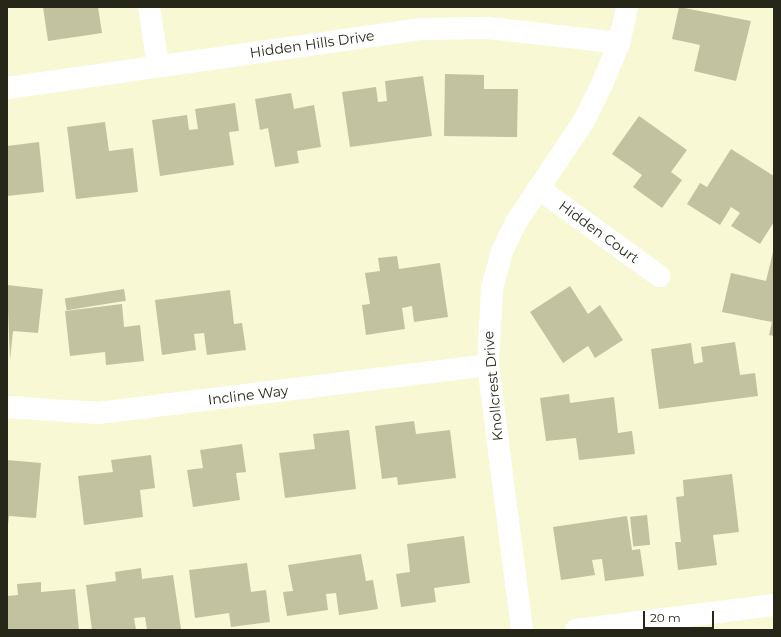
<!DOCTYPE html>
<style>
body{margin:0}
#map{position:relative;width:781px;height:637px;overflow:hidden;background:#f8f8d5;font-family:Montserrat,sans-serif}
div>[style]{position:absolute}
.building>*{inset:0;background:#c2c1a0;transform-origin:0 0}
.minor>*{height:22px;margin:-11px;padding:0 11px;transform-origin:11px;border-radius:11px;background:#fff}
span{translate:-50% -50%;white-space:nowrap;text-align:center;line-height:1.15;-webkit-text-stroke:3px #fff;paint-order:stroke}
.street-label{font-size:14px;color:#262619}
.frame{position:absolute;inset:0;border:8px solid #262619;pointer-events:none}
.scale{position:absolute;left:643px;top:611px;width:71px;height:18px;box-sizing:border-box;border:2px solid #262619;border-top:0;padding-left:5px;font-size:12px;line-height:14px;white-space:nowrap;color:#262619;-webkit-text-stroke:3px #fff;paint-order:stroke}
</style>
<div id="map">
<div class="building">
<div style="clip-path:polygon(43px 7px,98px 7px,102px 33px,48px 41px)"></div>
<div style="clip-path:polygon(679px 7px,751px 21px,736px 81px,694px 71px,700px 45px,672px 39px)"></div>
<div style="clip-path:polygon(445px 74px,484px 75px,484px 89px,518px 89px,517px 137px,444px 136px)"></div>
<div style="clip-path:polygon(423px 76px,432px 136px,350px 147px,342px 92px,376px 87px,378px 102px,387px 101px,385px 81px)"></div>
<div style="clip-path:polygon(291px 93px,294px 109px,314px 105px,321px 147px,297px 151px,299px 163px,275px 167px,268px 128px,260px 130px,255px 99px)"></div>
<div style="clip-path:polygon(235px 103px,239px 131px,229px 132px,234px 165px,160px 176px,152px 120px,187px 115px,189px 130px,198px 129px,195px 109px)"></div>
<div style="clip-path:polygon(639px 116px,687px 150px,671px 172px,682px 180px,662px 208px,633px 187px,642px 175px,612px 154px)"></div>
<div style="clip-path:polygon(105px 122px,109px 151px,133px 148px,138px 192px,76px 199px,67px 127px)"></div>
<div style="clip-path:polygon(39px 142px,44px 192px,7px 196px,7px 146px)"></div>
<div style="clip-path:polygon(731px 149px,774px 176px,774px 222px,760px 244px,731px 226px,740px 213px,731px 207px,720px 225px,687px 204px,700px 183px,707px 187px)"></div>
<div style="clip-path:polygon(774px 248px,774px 336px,769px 335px,772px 322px,722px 312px,731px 273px,766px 281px)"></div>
<div style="clip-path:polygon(397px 256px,399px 269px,440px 263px,448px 317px,414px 322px,412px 306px,402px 308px,405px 329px,366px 335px,362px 305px,370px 304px,365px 273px,380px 271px,378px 258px)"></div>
<div style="clip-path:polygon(7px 285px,43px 289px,38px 333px,13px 331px,10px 360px)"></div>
<div style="clip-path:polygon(570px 286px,588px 314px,600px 305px,623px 340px,595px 358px,588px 346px,563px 363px,530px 312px)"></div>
<div style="left:124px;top:289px;width:12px;height:60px;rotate:81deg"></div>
<div style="clip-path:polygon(230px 290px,234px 324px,242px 323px,246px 350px,207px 355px,204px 333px,194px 334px,196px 350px,162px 355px,155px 300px)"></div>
<div style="clip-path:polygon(122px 304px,124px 327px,140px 325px,144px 361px,106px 365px,105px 352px,70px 356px,65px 311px)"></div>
<div style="clip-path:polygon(735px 342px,740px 375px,755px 373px,758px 396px,659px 409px,651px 349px,691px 343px,694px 364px,703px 362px,701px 347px)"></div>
<div style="clip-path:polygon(569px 394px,570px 403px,614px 397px,618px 433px,632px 431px,635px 454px,579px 460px,576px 438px,546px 441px,540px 398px)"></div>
<div style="clip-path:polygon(414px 421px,416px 434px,450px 430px,456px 478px,398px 485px,397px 477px,382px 479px,375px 426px)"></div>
<div style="clip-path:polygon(349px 430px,356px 489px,285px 498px,279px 453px,315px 449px,313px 434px)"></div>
<div style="clip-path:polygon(242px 444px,246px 472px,236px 473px,240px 500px,193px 507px,187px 470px,203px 468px,200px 450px)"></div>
<div style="clip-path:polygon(151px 455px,155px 488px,140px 490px,143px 517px,84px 525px,78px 476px,113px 472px,111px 460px)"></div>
<div style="clip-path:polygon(7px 460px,41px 463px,36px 518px,9px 516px,8px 525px)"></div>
<div style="clip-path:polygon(732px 474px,739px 532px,713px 535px,717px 565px,678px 570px,675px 542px,681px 542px,676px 497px,684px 496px,683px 480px)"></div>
<div style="left:647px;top:515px;width:30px;height:17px;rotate:84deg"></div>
<div style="clip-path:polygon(627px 516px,632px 550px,640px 549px,644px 576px,605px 581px,602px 559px,592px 560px,595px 575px,561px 580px,553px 527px)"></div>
<div style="clip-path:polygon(464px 536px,470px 583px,434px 588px,436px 602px,401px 607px,396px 574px,410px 572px,407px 544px)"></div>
<div style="clip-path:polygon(361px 554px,366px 581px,373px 580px,378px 609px,339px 615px,336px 593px,326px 594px,328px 610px,287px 616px,283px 592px,293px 591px,288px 565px)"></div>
<div style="clip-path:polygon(247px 563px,251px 592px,266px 590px,270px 622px,231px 627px,229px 613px,195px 618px,189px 570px)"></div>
<div style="clip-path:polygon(141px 568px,142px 579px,173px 575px,181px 629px,147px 630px,145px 617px,134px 618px,136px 630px,92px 630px,86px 585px,116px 581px,115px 572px)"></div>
<div style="clip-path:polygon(41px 582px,41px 592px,75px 589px,79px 630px,8px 630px,7px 596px,18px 595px,17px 584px)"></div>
</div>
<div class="minor">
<div style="left:149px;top:7px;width:60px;rotate:81.3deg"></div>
<div style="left:7px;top:88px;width:419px;rotate:-8.1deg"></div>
<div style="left:422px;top:29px;width:66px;rotate:-0.9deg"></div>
<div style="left:488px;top:28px;width:132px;rotate:6.5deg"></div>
<div style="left:538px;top:188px;width:150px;rotate:36deg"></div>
<div style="left:7px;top:407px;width:91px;rotate:3.8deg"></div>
<div style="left:98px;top:413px;width:393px;rotate:-7deg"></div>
<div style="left:522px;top:630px;width:267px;rotate:-97.3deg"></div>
<div style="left:488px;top:365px;width:76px;rotate:-87deg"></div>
<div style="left:492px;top:289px;width:39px;rotate:-75deg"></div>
<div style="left:502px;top:251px;width:30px;rotate:-64deg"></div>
<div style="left:515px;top:224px;width:124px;rotate:-56.2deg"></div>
<div style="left:584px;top:121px;width:43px;rotate:-64deg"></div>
<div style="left:603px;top:82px;width:42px;rotate:-67.7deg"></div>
<div style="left:619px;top:43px;width:37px;rotate:-77deg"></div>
<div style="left:576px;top:630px;width:200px;rotate:-7.2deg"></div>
</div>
<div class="street-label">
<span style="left:312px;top:44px;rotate:-8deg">Hidden Hills Drive</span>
<span style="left:599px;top:232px;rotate:36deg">Hidden Court</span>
<span style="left:493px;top:386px;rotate:-95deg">Knollcrest Drive</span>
<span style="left:248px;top:395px;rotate:-7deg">Incline Way</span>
</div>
<div class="frame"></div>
<div class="scale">20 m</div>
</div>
